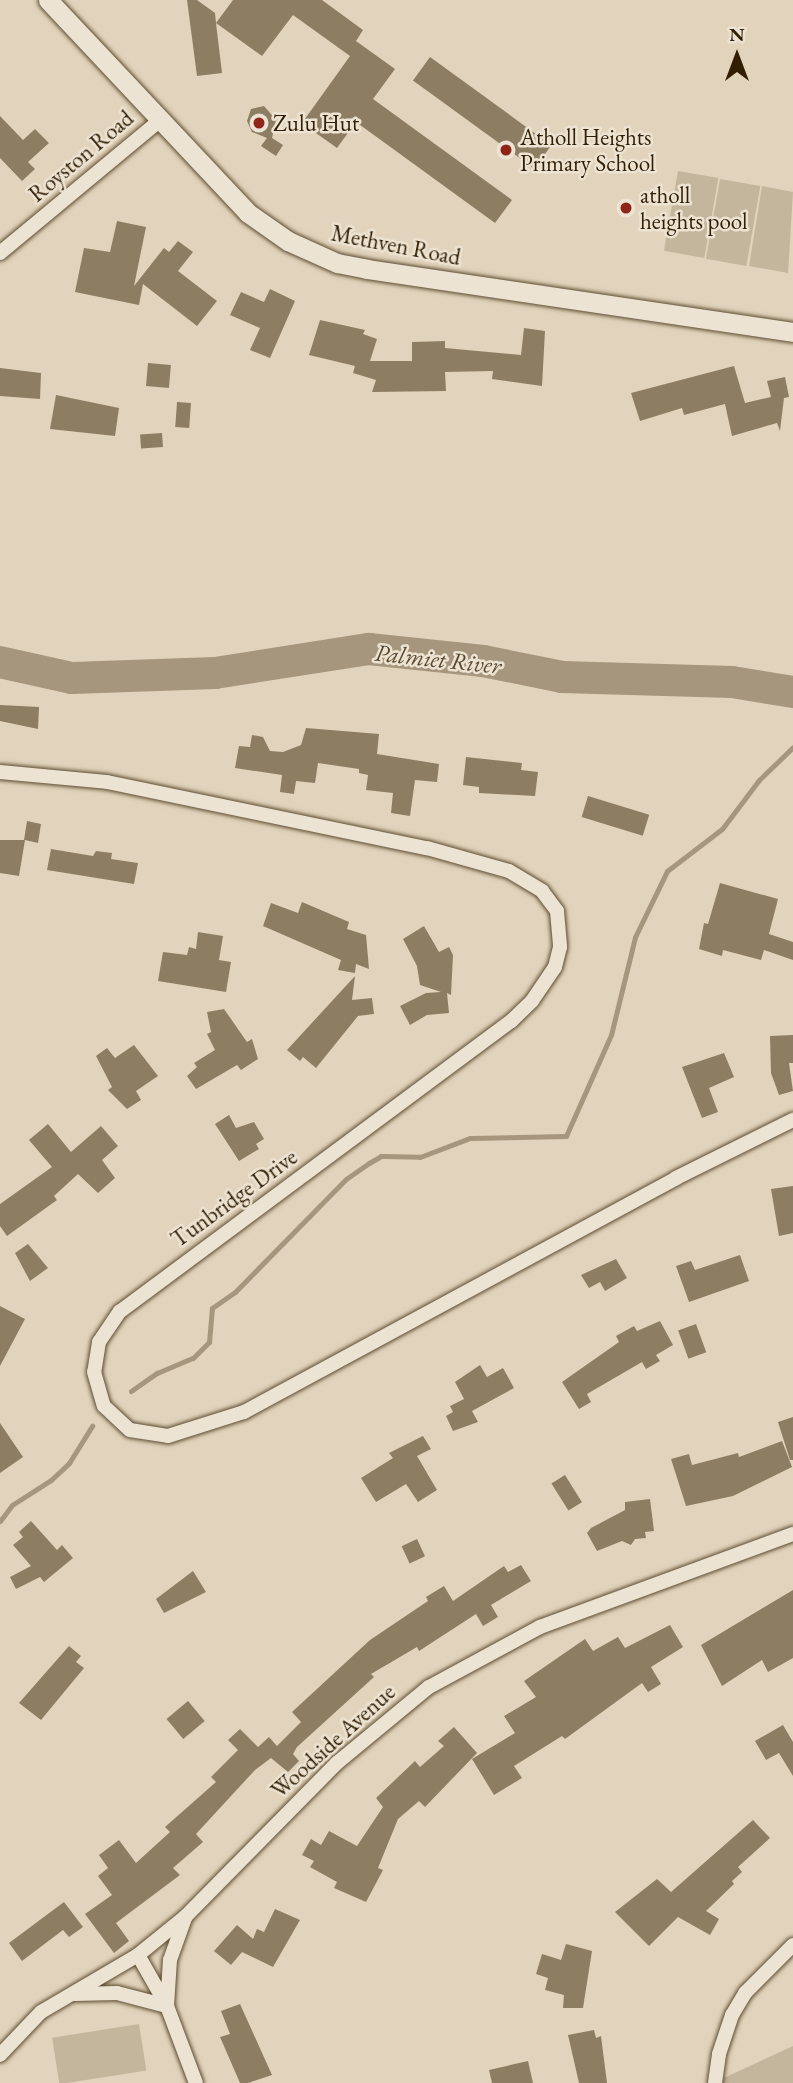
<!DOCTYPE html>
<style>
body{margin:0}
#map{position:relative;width:793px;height:2083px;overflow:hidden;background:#e2d4bc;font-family:"EB Garamond",serif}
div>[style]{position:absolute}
.green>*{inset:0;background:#c4b59d;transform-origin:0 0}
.stream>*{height:5px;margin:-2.5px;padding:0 2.5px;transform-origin:2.5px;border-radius:2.5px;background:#a6967d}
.river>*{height:32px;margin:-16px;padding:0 16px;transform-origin:16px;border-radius:16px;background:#a6967d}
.building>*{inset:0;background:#8d7d63;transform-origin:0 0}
.roads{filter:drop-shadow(0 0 2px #5d4c31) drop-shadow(0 0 2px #5d4c31)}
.street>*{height:14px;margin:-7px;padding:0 7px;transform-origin:7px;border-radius:7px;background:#ece3d3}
.secondary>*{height:19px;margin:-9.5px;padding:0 9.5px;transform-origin:9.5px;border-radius:9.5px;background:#ece3d3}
.dots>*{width:19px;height:19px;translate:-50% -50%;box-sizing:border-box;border:4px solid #ece3d3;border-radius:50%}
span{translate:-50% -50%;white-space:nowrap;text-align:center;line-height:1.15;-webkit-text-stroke:5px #ece3d3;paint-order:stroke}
.poi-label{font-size:23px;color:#311e03}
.left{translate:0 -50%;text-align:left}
.street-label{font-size:23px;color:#311e03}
.water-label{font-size:24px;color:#5a482e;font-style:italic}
.north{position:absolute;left:702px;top:21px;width:70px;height:70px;-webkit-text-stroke:5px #ece3d3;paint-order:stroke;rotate:0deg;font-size:19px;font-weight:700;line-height:28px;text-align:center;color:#311e03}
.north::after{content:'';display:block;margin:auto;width:24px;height:32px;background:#311e03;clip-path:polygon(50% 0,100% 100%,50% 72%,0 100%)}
</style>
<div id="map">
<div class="green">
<div style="left:678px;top:171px;width:41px;height:81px;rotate:10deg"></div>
<div style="left:720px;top:179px;width:41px;height:81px;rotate:10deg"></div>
<div style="clip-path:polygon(762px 186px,793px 192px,788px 273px,749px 266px)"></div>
<div style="left:139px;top:2024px;width:47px;height:88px;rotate:81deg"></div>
<div style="clip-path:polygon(793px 2046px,793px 2083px,715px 2083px,715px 2082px)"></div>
</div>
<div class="stream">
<div style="left:131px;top:1391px;width:32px;rotate:-35deg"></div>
<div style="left:157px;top:1373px;width:39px;rotate:-23deg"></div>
<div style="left:193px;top:1358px;width:23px;rotate:-45deg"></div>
<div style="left:209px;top:1342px;width:34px;rotate:-85deg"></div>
<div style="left:212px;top:1308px;width:28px;rotate:-35deg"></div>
<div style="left:235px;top:1292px;width:158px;rotate:-45.5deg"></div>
<div style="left:346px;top:1179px;width:28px;rotate:-35deg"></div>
<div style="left:369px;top:1163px;width:14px;rotate:-30deg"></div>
<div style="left:381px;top:1156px;width:39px;rotate:1deg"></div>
<div style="left:420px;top:1157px;width:53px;rotate:-20.8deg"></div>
<div style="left:470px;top:1138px;width:96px;rotate:-1.2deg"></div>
<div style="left:566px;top:1136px;width:111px;rotate:-66deg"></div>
<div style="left:611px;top:1035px;width:101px;rotate:-76.2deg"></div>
<div style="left:635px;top:937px;width:73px;rotate:-64.1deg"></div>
<div style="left:667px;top:871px;width:69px;rotate:-37.4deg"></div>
<div style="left:722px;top:829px;width:61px;rotate:-52.9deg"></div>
<div style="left:759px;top:780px;width:47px;rotate:-44.1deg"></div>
<div style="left:0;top:1521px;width:20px;rotate:-53deg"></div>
<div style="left:12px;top:1505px;width:46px;rotate:-32.7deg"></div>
<div style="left:51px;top:1480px;width:25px;rotate:-43deg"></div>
<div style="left:69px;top:1463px;width:44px;rotate:-58.1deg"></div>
</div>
<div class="river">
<div style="left:0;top:662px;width:74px;rotate:12.5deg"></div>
<div style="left:72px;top:678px;width:143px;rotate:-2deg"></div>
<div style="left:215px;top:673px;width:156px;rotate:-8.9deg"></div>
<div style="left:369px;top:649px;width:115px;rotate:6deg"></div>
<div style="left:483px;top:661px;width:81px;rotate:11.4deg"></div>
<div style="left:562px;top:677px;width:170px;rotate:1.7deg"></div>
<div style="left:732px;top:682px;width:62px;rotate:9.3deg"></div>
</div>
<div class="building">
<div style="clip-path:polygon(187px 0,197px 0,215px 13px,216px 23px,233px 0,322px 0,363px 30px,356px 41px,395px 69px,373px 99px,512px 200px,495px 223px,356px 122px,337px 148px,302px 123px,350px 56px,293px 15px,262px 56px,216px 23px,222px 73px,197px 76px)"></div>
<div style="left:430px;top:57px;width:150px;height:29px;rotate:36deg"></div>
<div style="clip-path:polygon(264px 106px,276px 120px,272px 138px,283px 145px,276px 156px,261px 146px,267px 138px,252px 132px,247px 121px,251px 109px)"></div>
<div style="clip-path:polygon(0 116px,23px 140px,35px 129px,49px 143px,28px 162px,35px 169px,22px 181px,0 158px)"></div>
<div style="clip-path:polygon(117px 221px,146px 227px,134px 286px,164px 248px,169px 252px,178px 241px,193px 252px,178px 271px,217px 301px,197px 326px,143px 284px,139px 305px,75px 292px,84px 248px,110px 252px)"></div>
<div style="clip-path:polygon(270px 289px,295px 301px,270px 358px,250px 350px,260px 328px,230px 315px,241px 292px,264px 302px)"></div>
<div style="clip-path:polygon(320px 320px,365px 330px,363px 334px,377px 339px,370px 361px,412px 361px,412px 342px,445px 341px,445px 348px,521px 355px,524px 328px,545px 331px,542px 386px,492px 379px,493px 371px,445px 372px,446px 391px,372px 392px,376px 380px,353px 373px,355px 366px,309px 355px)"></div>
<div style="left:148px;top:363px;width:23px;height:23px;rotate:5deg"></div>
<div style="clip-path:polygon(734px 366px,745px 403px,771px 397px,767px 381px,785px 377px,789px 397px,784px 398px,780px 431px,777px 423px,732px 436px,725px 404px,684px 415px,682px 408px,640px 421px,631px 393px)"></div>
<div style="clip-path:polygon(0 368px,41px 373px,40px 399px,0 396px)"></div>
<div style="clip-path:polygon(56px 395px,119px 408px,115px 436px,50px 429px)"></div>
<div style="left:177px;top:402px;width:14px;height:25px;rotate:4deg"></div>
<div style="left:162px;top:433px;width:14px;height:22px;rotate:86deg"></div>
<div style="clip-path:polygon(0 705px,39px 707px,38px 729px,0 721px)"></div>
<div style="clip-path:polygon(306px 728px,379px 734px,377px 754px,439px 764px,437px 782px,415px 780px,410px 816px,391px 813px,393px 793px,366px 790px,368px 775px,359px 773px,359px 769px,318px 763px,315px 783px,296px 781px,294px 794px,280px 792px,282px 775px,235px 768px,239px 746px,250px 747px,252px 735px,263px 737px,270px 751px,283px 752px,301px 745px)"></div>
<div style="clip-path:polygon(466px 757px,522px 763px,521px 770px,538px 772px,535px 796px,479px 793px,479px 787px,463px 785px)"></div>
<div style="left:588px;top:796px;width:64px;height:22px;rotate:17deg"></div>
<div style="clip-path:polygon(27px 821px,41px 824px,38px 843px,25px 840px,19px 876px,0 873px,0 840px,24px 840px)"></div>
<div style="clip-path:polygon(51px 849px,93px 856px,96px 851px,112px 853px,111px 859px,138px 863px,134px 884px,47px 870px)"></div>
<div style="clip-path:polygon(720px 883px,778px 899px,769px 934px,793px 942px,793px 960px,764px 950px,761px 960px,723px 950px,722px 956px,699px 949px,704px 923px,708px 924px)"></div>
<div style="clip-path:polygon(302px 902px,349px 922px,347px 929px,366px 935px,369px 969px,356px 964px,355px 973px,338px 970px,341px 960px,263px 926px,271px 903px,298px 913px)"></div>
<div style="clip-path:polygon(424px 926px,439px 952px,449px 947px,453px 955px,451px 995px,447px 993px,449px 1013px,427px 1015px,410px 1025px,400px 1006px,426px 993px,441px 992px,420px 985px,417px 966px,403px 939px)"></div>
<div style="clip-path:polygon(198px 932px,223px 936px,219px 960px,231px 962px,226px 992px,158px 981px,163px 952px,187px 955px,189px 947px,196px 949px)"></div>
<div style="clip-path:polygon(355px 976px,352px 1000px,372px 998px,374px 1014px,358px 1016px,316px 1068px,303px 1057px,300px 1061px,287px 1050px)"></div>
<div style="clip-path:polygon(224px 1009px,247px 1042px,252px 1039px,258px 1059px,241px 1070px,237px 1065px,196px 1089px,187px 1076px,197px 1067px,194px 1063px,215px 1050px,207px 1034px,211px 1032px,207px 1012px)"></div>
<div style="clip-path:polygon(793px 1035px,793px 1063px,789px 1063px,793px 1091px,779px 1095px,771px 1073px,770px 1036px)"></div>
<div style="clip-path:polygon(134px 1045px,158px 1076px,136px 1091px,141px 1100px,127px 1109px,108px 1090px,112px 1087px,96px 1056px,107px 1048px,115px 1058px)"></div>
<div style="clip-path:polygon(724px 1053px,734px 1077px,709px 1088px,718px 1112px,702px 1118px,682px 1067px)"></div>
<div style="clip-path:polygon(229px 1115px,236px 1128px,254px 1122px,264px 1139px,256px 1144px,259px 1149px,239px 1161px,215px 1124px)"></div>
<div style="clip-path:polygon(48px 1124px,71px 1152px,101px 1126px,118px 1146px,102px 1160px,115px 1178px,98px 1193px,78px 1174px,54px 1196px,57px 1200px,7px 1236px,0 1226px,0 1204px,52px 1167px,29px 1140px)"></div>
<div style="clip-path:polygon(793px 1186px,793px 1233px,779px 1236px,771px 1189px)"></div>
<div style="clip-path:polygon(28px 1244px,48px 1268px,30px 1281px,15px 1253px)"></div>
<div style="clip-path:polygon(740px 1255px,749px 1281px,689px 1302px,676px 1266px,691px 1261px,695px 1270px)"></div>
<div style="clip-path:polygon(616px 1259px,627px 1278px,605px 1291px,600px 1282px,589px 1288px,581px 1275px)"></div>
<div style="clip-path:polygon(0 1306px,25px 1319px,0 1366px)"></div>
<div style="clip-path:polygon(660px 1321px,673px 1345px,656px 1355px,660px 1361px,646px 1369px,642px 1362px,587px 1394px,591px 1402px,579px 1409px,562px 1382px,619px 1342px,616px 1336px,634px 1326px,637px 1331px)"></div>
<div style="left:696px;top:1324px;width:30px;height:19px;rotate:70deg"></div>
<div style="clip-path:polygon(480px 1365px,487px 1377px,503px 1368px,514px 1388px,472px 1411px,478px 1422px,453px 1431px,446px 1416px,453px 1412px,450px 1406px,464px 1399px,455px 1382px)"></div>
<div style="clip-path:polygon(793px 1417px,793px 1460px,790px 1460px,778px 1422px)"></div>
<div style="clip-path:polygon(0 1423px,23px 1457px,0 1473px)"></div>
<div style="clip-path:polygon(423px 1436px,431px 1449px,417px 1456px,437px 1490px,418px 1502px,406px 1484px,376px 1502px,361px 1478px,393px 1458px,389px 1453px)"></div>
<div style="clip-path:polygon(782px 1441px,792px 1467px,733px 1496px,686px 1506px,671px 1459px,689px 1454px,692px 1465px,738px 1453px,739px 1457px)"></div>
<div style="left:565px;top:1475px;width:32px;height:16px;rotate:58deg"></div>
<div style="clip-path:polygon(650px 1499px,654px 1531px,645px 1532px,646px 1538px,635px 1539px,631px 1545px,622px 1541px,597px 1551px,587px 1533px,591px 1528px,625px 1510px,625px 1502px)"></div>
<div style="clip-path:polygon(31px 1521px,57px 1550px,62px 1545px,73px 1558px,44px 1582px,40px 1577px,16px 1589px,10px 1577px,31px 1566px,13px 1545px,23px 1537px,19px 1532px)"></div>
<div style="left:417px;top:1539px;width:19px;height:17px;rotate:65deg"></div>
<div style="clip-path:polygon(521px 1565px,531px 1581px,491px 1605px,498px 1617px,483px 1626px,476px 1614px,419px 1651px,417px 1647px,371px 1674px,374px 1677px,297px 1747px,293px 1754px,299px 1761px,288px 1772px,271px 1758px,255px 1770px,196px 1834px,203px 1842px,173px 1868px,180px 1875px,116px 1923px,129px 1941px,114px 1953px,85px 1914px,112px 1895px,98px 1876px,108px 1868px,99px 1855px,119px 1840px,136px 1863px,170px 1832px,165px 1827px,216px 1782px,211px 1777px,238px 1750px,228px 1740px,240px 1729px,258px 1747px,269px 1737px,277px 1746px,301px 1722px,292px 1712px,370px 1640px,428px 1601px,426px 1597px,444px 1586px,453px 1601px,504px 1566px,508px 1572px)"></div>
<div style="clip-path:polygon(193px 1571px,206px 1592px,164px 1613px,156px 1599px)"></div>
<div style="clip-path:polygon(793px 1590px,793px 1658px,768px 1672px,762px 1660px,722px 1686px,701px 1645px)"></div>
<div style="clip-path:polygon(670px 1625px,683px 1647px,651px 1667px,661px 1684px,648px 1692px,642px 1683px,565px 1739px,562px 1736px,514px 1766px,522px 1778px,494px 1795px,472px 1759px,515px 1733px,504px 1716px,536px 1697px,524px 1681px,585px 1639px,593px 1651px,618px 1637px,625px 1648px)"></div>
<div style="clip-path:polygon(69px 1646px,81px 1656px,76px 1662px,84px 1668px,41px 1720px,19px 1703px)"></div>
<div style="left:188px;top:1701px;width:26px;height:28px;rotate:50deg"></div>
<div style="clip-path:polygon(783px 1725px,793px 1742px,793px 1776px,779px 1753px,766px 1760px,755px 1741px)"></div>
<div style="clip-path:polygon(454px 1727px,477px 1753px,425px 1807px,419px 1801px,398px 1819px,378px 1868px,383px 1870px,366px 1902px,334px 1888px,337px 1882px,310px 1867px,314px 1861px,302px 1855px,311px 1839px,321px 1845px,329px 1831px,357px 1846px,383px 1807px,376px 1798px,415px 1761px,420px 1767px,444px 1746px,438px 1741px)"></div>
<div style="clip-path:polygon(753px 1820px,770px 1838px,738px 1867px,742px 1872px,732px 1881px,734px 1884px,706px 1911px,719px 1919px,710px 1935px,678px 1917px,649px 1946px,615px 1912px,657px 1879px,671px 1892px)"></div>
<div style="clip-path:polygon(64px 1902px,83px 1927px,69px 1937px,63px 1930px,22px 1961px,9px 1943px)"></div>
<div style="clip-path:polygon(275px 1909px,300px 1920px,273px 1967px,242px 1952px,231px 1965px,214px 1951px,237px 1925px,253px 1939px,257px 1929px,264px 1932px)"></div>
<div style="clip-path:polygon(566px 1944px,592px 1951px,583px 2008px,563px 2008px,564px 1995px,545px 1990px,548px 1978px,536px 1974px,542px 1954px,561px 1960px)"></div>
<div style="clip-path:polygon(240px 2004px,272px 2075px,248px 2083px,240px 2083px,220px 2037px,230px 2034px,221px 2011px)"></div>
<div style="clip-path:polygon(594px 2030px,596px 2038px,601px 2036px,607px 2083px,579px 2083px,568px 2035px)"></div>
<div style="clip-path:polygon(528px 2061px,533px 2083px,492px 2083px,489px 2070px)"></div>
</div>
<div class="roads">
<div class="street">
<div style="left:0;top:253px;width:207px;rotate:-39.7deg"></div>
<div style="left:0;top:772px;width:107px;rotate:5.3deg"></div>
<div style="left:107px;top:782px;width:327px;rotate:11.7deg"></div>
<div style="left:427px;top:848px;width:85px;rotate:15.7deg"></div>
<div style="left:509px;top:871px;width:39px;rotate:31deg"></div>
<div style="left:542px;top:891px;width:25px;rotate:53deg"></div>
<div style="left:557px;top:911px;width:36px;rotate:85deg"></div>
<div style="left:560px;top:947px;width:21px;rotate:104deg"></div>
<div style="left:555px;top:967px;width:41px;rotate:124.1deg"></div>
<div style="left:532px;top:1001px;width:29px;rotate:136deg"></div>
<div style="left:511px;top:1021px;width:487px;rotate:143.4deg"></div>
<div style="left:120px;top:1311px;width:37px;rotate:124deg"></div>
<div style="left:99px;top:1342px;width:30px;rotate:99deg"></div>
<div style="left:94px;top:1372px;width:35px;rotate:74deg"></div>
<div style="left:104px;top:1406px;width:35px;rotate:43deg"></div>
<div style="left:130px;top:1430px;width:38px;rotate:9deg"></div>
<div style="left:168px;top:1436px;width:80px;rotate:-17.5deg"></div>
<div style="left:244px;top:1412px;width:491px;rotate:-28.4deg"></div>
<div style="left:676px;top:1178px;width:131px;rotate:-26.4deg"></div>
<div style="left:138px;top:1955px;width:59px;rotate:60.4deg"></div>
<div style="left:167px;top:2006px;width:82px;rotate:69.4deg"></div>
<div style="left:74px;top:1994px;width:43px;rotate:-1.3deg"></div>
<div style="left:117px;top:1993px;width:52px;rotate:14.6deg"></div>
<div style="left:167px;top:2006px;width:46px;rotate:-86.3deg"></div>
<div style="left:170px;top:1960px;width:45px;rotate:-70.3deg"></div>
<div style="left:0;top:2055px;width:59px;rotate:-46.4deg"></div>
<div style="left:41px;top:2012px;width:113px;rotate:-30.4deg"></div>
<div style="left:138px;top:1955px;width:62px;rotate:-39.1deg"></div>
<div style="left:186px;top:1916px;width:215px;rotate:-45.4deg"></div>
<div style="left:337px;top:1763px;width:119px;rotate:-39.6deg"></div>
<div style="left:429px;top:1687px;width:126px;rotate:-28.4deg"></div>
<div style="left:540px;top:1627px;width:270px;rotate:-20.2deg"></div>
<div style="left:715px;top:2083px;width:29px;rotate:-82deg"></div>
<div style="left:719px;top:2054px;width:41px;rotate:-71.6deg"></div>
<div style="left:732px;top:2015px;width:26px;rotate:-59deg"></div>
<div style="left:745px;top:1993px;width:68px;rotate:-45deg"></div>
</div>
<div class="secondary">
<div style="left:48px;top:0;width:292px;rotate:46.8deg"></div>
<div style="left:248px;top:213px;width:49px;rotate:35deg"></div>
<div style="left:288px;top:241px;width:54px;rotate:24.2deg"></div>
<div style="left:337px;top:263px;width:31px;rotate:11deg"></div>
<div style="left:367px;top:269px;width:431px;rotate:8.4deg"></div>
</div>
</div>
<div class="dots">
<div style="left:259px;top:123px;background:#8f2418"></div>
<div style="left:506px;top:150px;background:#8f2418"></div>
<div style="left:626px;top:208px;background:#8f2418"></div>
</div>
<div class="poi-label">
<span class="left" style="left:273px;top:123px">Zulu Hut</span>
<span class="left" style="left:520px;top:150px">Atholl Heights<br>Primary School</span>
<span class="left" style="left:640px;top:208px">atholl<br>heights pool</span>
</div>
<div class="street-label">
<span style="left:81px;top:156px;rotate:-40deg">Royston Road</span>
<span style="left:396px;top:245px;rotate:11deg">Methven Road</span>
<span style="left:234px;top:1198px;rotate:-36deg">Tunbridge Drive</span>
<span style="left:333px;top:1741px;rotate:-42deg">Woodside Avenue</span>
</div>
<div class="water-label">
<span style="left:438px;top:659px;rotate:6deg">Palmiet River</span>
</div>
<div class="north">N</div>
</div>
